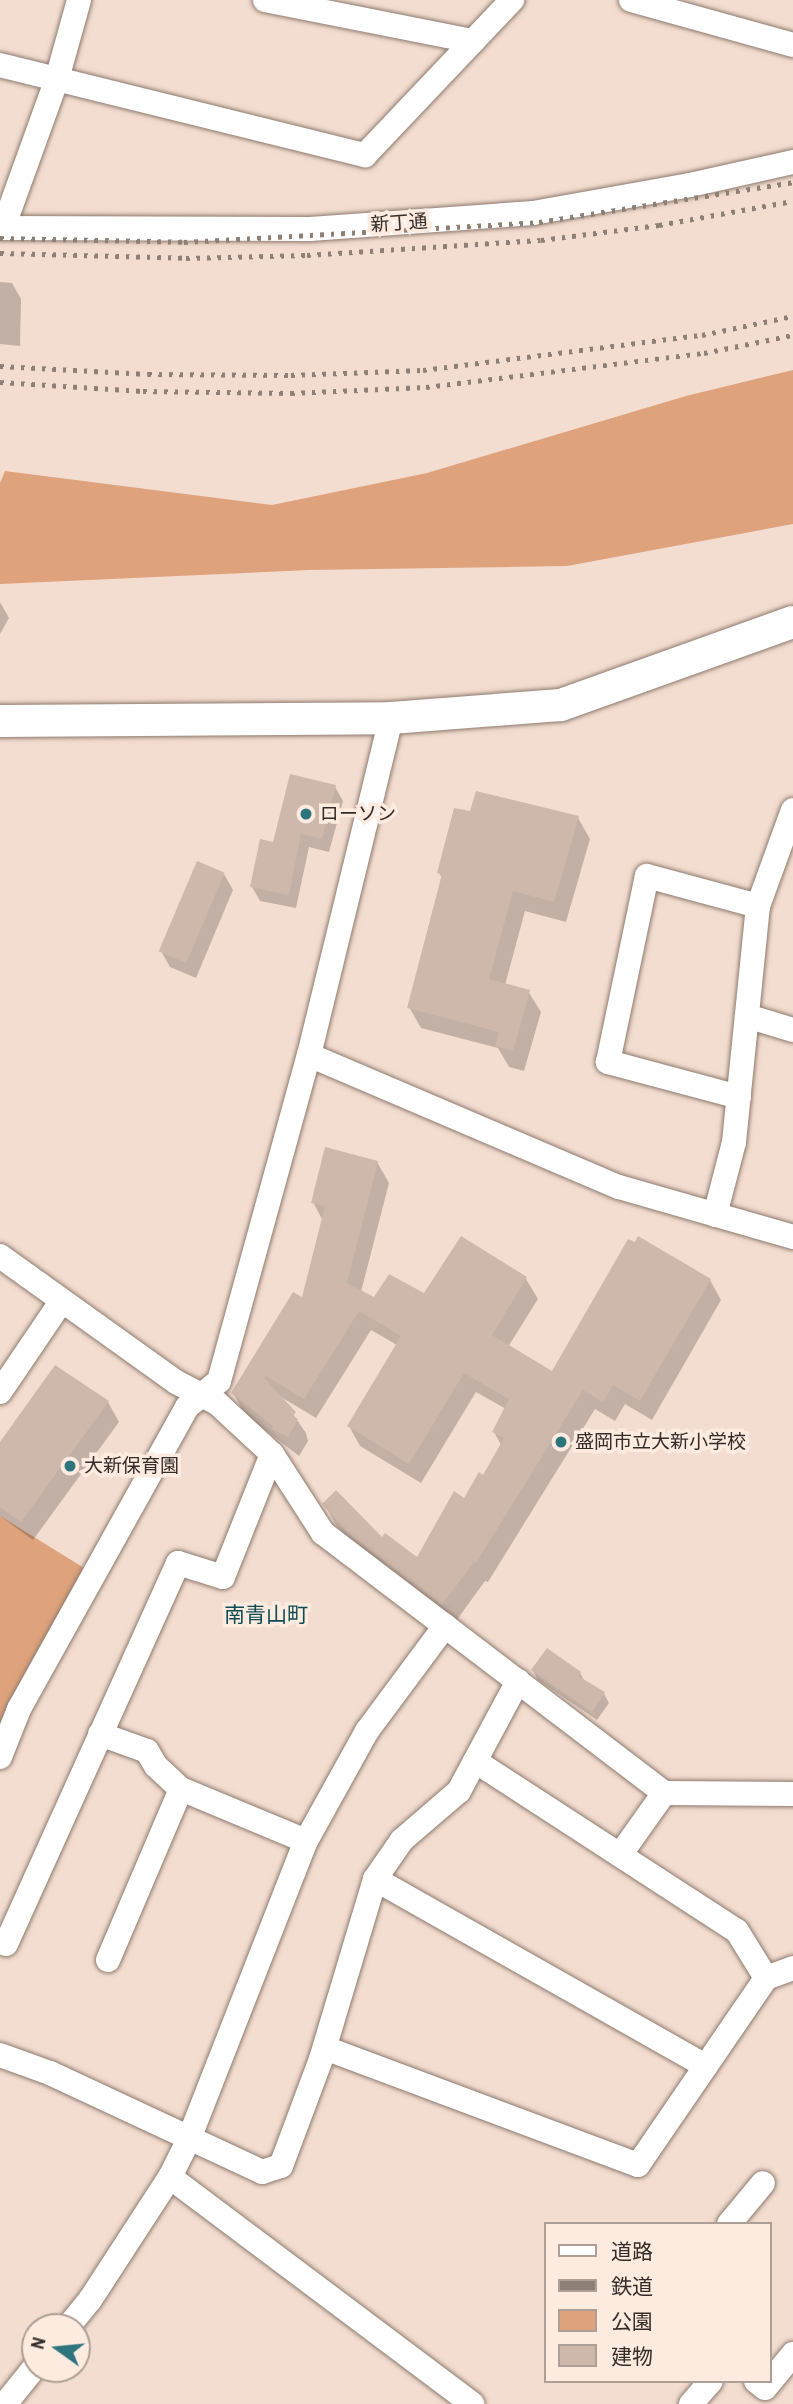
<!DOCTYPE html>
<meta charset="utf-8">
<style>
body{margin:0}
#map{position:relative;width:793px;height:2404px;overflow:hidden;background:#f3ddd0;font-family:"Archivo Narrow","Noto Sans JP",sans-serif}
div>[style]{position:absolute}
.green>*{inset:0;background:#dea37c}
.shadow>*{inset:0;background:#0003}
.building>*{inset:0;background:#cdb8ab;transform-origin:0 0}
.roads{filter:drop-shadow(0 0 2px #8e7a6e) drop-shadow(0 0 2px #8e7a6e)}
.minor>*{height:24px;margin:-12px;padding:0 12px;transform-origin:12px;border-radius:12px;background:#fff}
.tertiary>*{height:32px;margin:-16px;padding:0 16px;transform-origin:16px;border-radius:16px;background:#fff}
.rail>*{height:5px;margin-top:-2.5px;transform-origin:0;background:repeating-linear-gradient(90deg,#8e8077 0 3.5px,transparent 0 10.5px)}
.dots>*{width:19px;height:19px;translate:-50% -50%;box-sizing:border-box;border:4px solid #fdebe0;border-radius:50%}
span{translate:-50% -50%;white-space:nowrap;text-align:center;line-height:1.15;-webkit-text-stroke:7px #fdebe0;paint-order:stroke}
.street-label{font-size:19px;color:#342c27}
.poi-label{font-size:19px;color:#342c27}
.left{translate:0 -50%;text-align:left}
.neighbourhood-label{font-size:21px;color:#0c4b51}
.legend{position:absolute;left:544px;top:2222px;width:228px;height:161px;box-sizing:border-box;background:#fdebe0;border:2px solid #ad9f96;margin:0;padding:9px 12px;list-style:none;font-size:21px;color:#342c27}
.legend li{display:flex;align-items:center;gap:14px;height:35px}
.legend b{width:35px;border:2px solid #ad9f96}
.north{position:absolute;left:21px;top:2313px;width:70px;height:70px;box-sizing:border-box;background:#fdebe0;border:2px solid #ad9f96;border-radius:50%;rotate:285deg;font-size:19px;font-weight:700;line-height:28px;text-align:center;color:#342c27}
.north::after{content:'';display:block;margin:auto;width:24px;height:32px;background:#2c757d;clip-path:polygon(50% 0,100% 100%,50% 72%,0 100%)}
</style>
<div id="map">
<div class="green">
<div style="clip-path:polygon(793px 370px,793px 524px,567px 566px,309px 570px,0 584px,0 483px,5px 471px,272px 505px,427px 473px,686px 396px)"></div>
<div style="clip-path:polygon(0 1516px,89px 1571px,0 1739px)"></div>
</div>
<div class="shadow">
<div style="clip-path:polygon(0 282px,12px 283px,21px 299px,20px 346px,0 344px)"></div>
<div style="clip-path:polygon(0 602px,9px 618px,0 634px)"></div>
<div style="clip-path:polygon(335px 787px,343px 801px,329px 852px,309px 847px,296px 908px,260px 901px,252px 887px,274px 844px)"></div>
<div style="clip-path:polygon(471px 813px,578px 818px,590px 839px,566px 922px,525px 911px,505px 985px,528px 991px,541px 1012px,524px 1071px,509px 1067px,498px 1048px,421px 1028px,409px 1007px,442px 878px,439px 873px)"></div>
<div style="clip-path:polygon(224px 874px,233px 890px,196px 978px,170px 967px,161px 951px)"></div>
<div style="clip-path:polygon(377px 1162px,389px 1183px,361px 1292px,374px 1300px,425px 1296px,462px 1239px,526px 1279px,538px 1299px,508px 1347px,553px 1373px,710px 1280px,721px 1300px,652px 1420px,625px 1404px,615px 1421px,595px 1409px,488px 1582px,485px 1581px,454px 1624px,366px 1557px,336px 1525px,325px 1505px,417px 1559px,484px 1477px,501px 1445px,494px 1432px,506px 1409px,476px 1392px,421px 1483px,360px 1446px,349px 1426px,397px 1345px,371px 1330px,316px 1418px,281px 1397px,306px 1433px,308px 1441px,299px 1456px,245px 1414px,233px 1393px,303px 1300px,323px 1221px,313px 1202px)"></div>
<div style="clip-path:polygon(108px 1402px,119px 1422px,33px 1540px,0 1516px,0 1445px)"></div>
<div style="clip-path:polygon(533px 1671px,580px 1673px,585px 1682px,604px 1694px,609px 1703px,597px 1720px,538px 1680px)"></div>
</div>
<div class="building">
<div style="clip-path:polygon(290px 774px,336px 785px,322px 839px,301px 834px,289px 895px,250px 887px,260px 839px,273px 842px)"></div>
<div style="clip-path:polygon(476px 791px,579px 816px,554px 902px,513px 891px,489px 979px,530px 990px,513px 1051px,495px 1046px,499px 1032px,407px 1008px,442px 874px,437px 873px,454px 808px,470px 811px)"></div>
<div style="left:197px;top:861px;width:30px;height:98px;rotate:23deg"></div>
<div style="clip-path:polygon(325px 1147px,378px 1161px,347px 1283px,374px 1297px,389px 1274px,424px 1293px,461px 1236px,527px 1277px,492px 1335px,552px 1371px,628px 1239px,635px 1242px,638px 1236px,711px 1279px,640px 1401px,613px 1385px,603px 1402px,583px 1390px,476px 1563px,474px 1562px,442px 1605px,352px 1537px,322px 1504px,336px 1490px,382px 1537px,385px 1533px,417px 1557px,454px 1491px,464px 1498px,479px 1472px,483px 1475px,504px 1438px,492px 1432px,509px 1399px,464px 1373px,409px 1464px,347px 1426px,401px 1336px,359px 1311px,304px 1399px,266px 1376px,264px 1378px,296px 1412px,293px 1416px,298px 1419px,288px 1437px,272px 1429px,273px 1426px,231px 1393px,293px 1292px,302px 1297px,325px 1206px,311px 1203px)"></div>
<div style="clip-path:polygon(55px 1365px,109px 1401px,21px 1522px,0 1507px,0 1442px)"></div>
<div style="clip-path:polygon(547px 1648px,581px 1672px,578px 1676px,605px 1692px,592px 1712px,531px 1670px)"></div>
</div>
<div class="roads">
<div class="minor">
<div style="left:265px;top:0;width:212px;rotate:11.2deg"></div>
<div style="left:631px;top:0;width:168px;rotate:15.5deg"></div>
<div style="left:0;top:65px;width:376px;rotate:13.9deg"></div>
<div style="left:365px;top:155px;width:214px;rotate:-46.5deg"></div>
<div style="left:0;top:228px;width:310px;rotate:0.2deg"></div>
<div style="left:310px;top:229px;width:224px;rotate:-4.1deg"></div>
<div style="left:533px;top:213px;width:159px;rotate:-10.1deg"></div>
<div style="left:690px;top:185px;width:106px;rotate:-12.6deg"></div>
<div style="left:3px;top:228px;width:158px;rotate:-70.1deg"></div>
<div style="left:57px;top:79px;width:82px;rotate:-74.4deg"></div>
<div style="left:747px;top:1016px;width:48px;rotate:16.9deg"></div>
<div style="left:309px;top:1055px;width:337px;rotate:23.1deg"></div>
<div style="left:619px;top:1187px;width:181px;rotate:16deg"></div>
<div style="left:739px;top:1097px;width:136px;rotate:-165deg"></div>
<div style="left:608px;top:1062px;width:190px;rotate:-78.2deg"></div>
<div style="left:647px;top:876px;width:115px;rotate:15.1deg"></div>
<div style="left:715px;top:1215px;width:75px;rotate:-75.4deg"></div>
<div style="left:734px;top:1142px;width:237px;rotate:-84.2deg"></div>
<div style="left:758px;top:906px;width:102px;rotate:-70deg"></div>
<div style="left:0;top:1256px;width:216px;rotate:35.6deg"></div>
<div style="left:176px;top:1382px;width:46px;rotate:27.1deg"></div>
<div style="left:217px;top:1403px;width:75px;rotate:42.8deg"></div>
<div style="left:272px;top:1454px;width:94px;rotate:57.2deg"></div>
<div style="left:323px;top:1533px;width:429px;rotate:37.3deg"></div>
<div style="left:664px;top:1793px;width:129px;rotate:0.4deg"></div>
<div style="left:0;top:1392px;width:109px;rotate:-55.9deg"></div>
<div style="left:100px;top:1734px;width:50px;rotate:19.9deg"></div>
<div style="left:147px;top:1751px;width:17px;rotate:59deg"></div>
<div style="left:156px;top:1766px;width:34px;rotate:43deg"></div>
<div style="left:181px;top:1789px;width:135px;rotate:22.6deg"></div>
<div style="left:0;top:1757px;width:52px;rotate:-68.4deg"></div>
<div style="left:19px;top:1709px;width:346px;rotate:-60.9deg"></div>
<div style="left:187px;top:1407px;width:41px;rotate:-39.1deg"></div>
<div style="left:219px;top:1381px;width:338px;rotate:-74.6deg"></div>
<div style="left:309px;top:1055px;width:347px;rotate:-76.3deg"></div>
<div style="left:475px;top:1761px;width:312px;rotate:33deg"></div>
<div style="left:737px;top:1931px;width:55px;rotate:58.3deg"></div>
<div style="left:620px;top:1855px;width:76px;rotate:-54.6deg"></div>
<div style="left:375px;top:1879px;width:380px;rotate:29.5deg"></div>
<div style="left:6px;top:1944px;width:418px;rotate:-65.7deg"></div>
<div style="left:178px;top:1563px;width:47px;rotate:17.3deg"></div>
<div style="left:223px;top:1577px;width:132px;rotate:-68.3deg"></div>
<div style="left:108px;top:1960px;width:186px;rotate:-66.9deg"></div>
<div style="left:325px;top:2048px;width:334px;rotate:20.5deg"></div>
<div style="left:638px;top:2165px;width:227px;rotate:-55.6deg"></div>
<div style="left:766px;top:1978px;width:29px;rotate:-20deg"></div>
<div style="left:0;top:2055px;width:53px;rotate:19.8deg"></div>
<div style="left:50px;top:2073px;width:234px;rotate:25deg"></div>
<div style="left:262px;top:2172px;width:20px;rotate:-18deg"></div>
<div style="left:281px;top:2166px;width:114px;rotate:-69.5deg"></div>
<div style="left:321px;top:2059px;width:188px;rotate:-73.3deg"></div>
<div style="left:375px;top:1879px;width:47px;rotate:-55.3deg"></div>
<div style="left:402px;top:1840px;width:75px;rotate:-40.7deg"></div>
<div style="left:459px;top:1791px;width:125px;rotate:-61.8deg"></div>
<div style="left:170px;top:2177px;width:378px;rotate:36.9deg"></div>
<div style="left:729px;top:2224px;width:53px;rotate:-50.3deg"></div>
<div style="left:68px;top:2327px;width:35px;rotate:-51deg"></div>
<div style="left:90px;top:2300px;width:147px;rotate:-57deg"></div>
<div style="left:170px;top:2177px;width:42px;rotate:-63.4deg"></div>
<div style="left:189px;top:2139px;width:320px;rotate:-68.6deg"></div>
<div style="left:306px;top:1841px;width:126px;rotate:-61deg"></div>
<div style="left:367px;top:1731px;width:131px;rotate:-53.4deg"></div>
<div style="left:756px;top:2381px;width:11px;rotate:38deg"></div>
<div style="left:765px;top:2388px;width:44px;rotate:-50.5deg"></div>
<div style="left:5px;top:2404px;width:48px;rotate:-51deg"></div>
<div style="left:691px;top:2404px;width:30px;rotate:-49deg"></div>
</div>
<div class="tertiary">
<div style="left:0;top:721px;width:391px;rotate:-0.4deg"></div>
<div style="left:391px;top:718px;width:170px;rotate:-4.4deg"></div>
<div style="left:561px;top:705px;width:246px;rotate:-19.7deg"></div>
</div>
</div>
<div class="rail">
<div style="left:0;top:238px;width:184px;rotate:1.2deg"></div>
<div style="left:184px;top:242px;width:356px;rotate:-3.2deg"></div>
<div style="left:539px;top:222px;width:257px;rotate:-8.9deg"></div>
<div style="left:0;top:253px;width:186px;rotate:1.5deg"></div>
<div style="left:186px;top:258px;width:121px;rotate:-1.4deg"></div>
<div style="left:307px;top:255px;width:234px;rotate:-3.7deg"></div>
<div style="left:541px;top:240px;width:119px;rotate:-7.2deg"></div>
<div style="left:659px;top:225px;width:136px;rotate:-10.2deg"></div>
<div style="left:0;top:366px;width:148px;rotate:3.1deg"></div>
<div style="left:148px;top:374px;width:143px;rotate:0.4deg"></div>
<div style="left:291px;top:375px;width:132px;rotate:-2.2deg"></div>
<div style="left:423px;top:370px;width:281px;rotate:-7.2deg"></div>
<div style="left:702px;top:335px;width:93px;rotate:-11.8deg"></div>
<div style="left:0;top:382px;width:143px;rotate:3.6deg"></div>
<div style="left:143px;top:391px;width:148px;rotate:0.8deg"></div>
<div style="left:291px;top:393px;width:135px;rotate:-2.5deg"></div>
<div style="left:426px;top:387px;width:280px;rotate:-7deg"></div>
<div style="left:704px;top:353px;width:91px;rotate:-11.4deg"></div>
</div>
<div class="dots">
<div style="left:306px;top:814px;background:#2c757d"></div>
<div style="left:561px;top:1442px;background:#2c757d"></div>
<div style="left:70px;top:1466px;background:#2c757d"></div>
</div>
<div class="street-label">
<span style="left:399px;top:223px;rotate:-4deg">新丁通</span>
</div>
<div class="poi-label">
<span class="left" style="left:320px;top:814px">ローソン</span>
<span class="left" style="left:575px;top:1442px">盛岡市立大新小学校</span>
<span class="left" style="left:84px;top:1466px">大新保育園</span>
</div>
<div class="neighbourhood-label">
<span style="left:266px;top:1615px">南青山町</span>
</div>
<ul class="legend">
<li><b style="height:9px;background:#fff"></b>道路</li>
<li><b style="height:9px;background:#8e8077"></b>鉄道</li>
<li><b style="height:19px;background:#dea37c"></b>公園</li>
<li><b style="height:19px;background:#cdb8ab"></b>建物</li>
</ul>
<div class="north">N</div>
</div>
